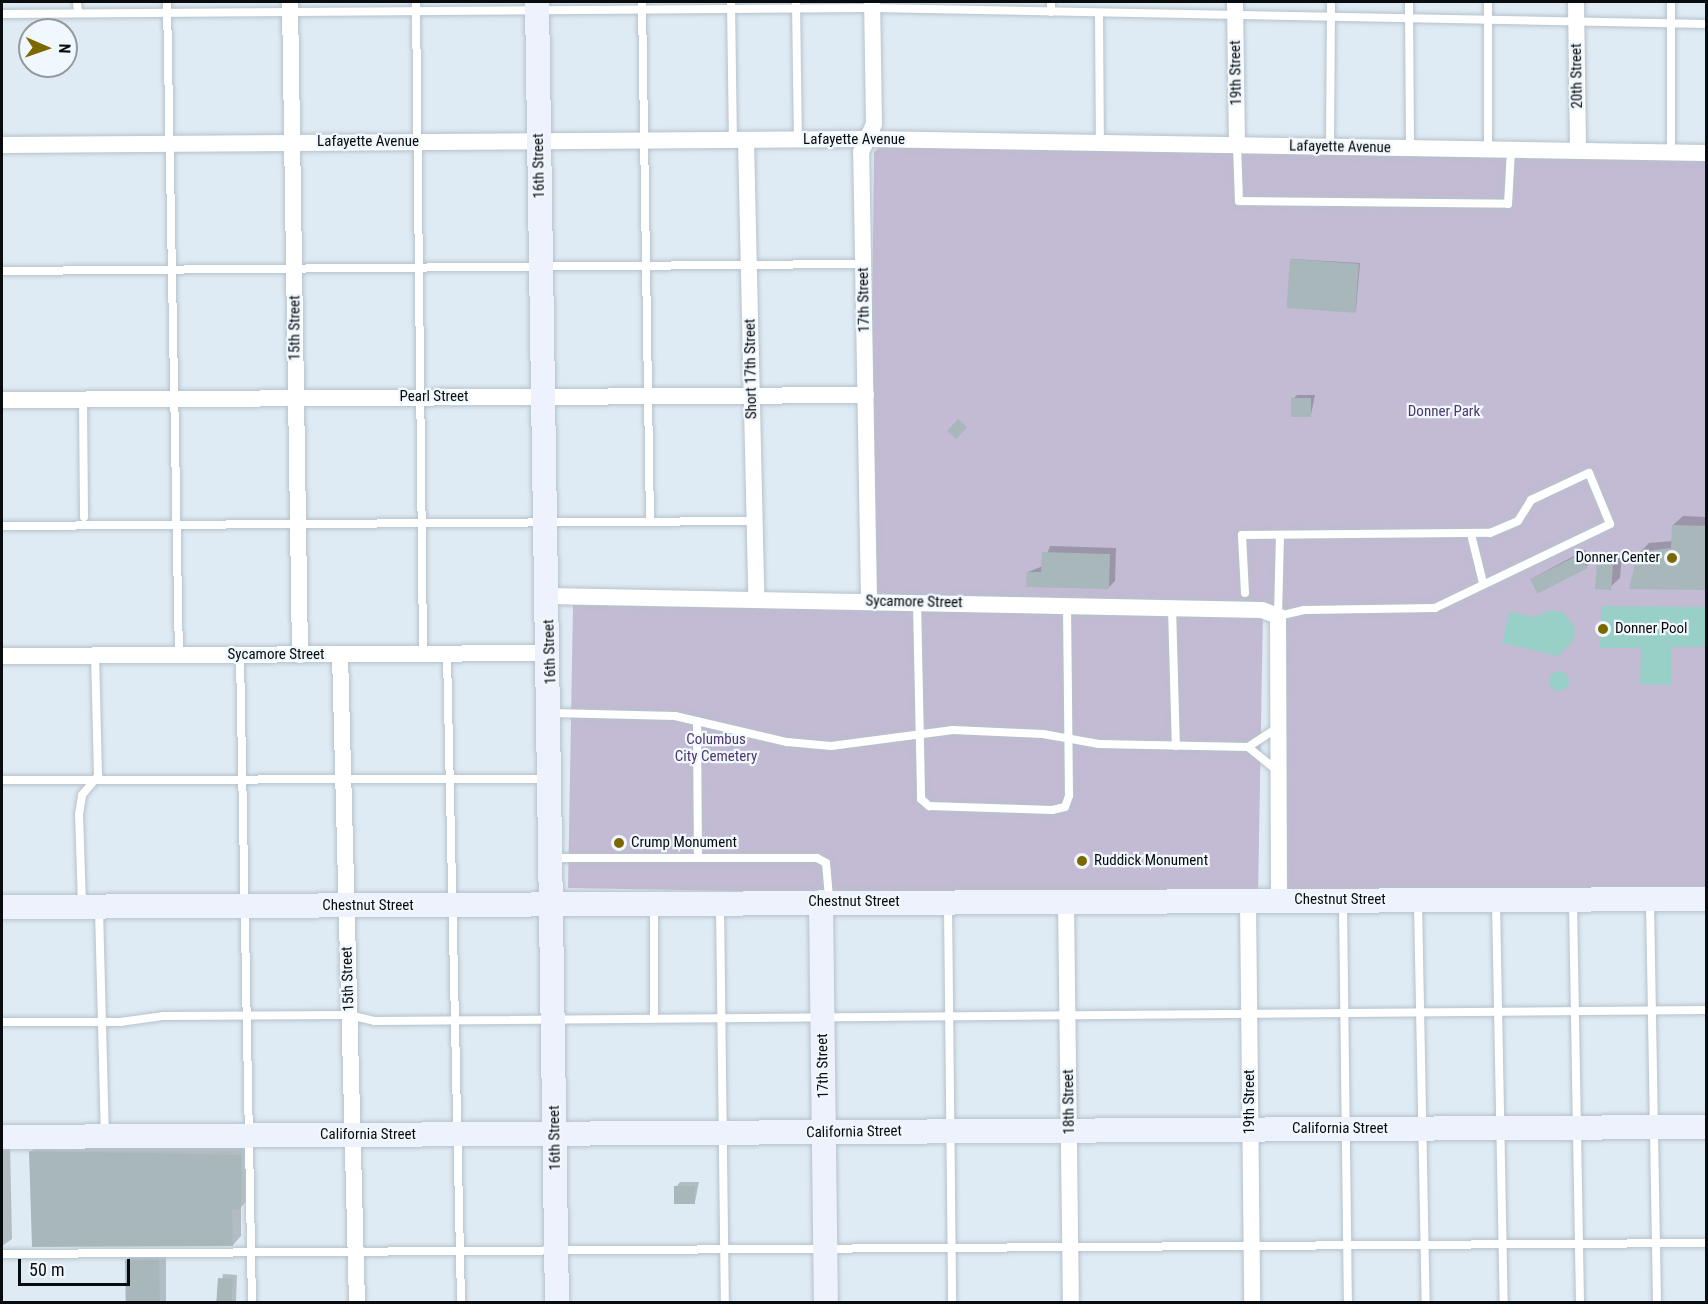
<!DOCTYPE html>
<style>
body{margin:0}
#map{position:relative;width:1708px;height:1304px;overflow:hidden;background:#dfebf4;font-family:"Roboto Condensed",sans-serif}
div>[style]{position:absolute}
.green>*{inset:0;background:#c3bad4;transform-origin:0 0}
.water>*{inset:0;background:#98cfc7}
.round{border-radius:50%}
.shadow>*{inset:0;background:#0003}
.building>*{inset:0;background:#a7b7ba;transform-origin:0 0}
.roads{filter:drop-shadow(0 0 2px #b6c2cb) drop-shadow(0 0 2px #b6c2cb)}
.lane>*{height:8px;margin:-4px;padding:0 4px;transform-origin:4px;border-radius:4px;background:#fff}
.street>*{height:16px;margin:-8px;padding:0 8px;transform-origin:8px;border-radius:8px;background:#fff}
.secondary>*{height:24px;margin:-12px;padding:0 12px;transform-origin:12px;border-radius:12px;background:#eef2fc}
.dots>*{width:16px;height:16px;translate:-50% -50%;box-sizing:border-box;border:3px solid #f0f7fd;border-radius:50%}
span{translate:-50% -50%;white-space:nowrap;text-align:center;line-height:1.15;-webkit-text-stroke:4.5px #f0f7fd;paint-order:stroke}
.street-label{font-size:15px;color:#080c0f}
.park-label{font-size:15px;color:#4e386c}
.poi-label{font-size:15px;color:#080c0f}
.right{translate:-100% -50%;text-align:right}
.left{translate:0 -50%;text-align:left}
.frame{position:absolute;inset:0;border:3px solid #080c0f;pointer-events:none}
.north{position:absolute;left:18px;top:18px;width:60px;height:60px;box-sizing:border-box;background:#f0f7fd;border:2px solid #93999e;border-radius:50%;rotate:92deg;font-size:16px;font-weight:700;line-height:24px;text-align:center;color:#080c0f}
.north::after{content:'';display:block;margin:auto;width:21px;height:27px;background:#7b6900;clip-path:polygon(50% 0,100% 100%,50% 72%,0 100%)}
.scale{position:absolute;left:18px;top:1259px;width:112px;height:27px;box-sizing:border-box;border:3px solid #080c0f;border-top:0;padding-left:8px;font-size:18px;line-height:21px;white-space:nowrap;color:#080c0f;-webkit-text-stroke:4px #f0f7fd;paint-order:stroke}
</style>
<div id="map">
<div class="green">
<div style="clip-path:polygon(889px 139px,1706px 153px,1706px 899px,1279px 900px,1277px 616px,869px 601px,874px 152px)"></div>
<div style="left:573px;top:605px;width:690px;height:283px;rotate:1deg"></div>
</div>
<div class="water">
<div style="clip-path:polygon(1601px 606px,1706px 607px,1706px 647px,1671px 647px,1671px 685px,1640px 684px,1641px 648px,1600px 648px)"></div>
<div style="clip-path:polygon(1551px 610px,1563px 612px,1575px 628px,1574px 640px,1558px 656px,1502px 643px,1509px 612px,1534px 617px)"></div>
<div class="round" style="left:1549px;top:671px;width:20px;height:20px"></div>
</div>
<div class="shadow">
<div style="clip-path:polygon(1291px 259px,1360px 263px,1356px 310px,1354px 312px)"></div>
<div style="clip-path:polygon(1297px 395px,1315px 395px,1311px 415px,1293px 399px)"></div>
<div style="clip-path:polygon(1683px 516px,1706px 517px,1706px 589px,1639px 553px,1649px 543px,1673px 541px,1673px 525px)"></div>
<div style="clip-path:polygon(1050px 546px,1116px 548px,1115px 581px,1108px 588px,1028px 572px,1043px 566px)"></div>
<div style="clip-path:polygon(1585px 550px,1591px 562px,1586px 567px,1531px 579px)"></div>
<div style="clip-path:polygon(1608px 554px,1622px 555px,1620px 578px,1610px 587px,1598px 563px)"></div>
<div style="clip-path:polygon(39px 1143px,249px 1146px,250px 1198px,241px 1207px,241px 1236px,233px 1245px,31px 1152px)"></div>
<div style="clip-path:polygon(2px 1146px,10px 1146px,12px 1239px,2px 1246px)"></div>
<div style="clip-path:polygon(680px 1182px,699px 1182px,695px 1202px,676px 1187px)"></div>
<div style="clip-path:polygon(133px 1253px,166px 1253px,166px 1302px,127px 1302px,126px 1260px)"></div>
<div style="clip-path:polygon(223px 1274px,237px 1275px,236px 1302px,219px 1302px)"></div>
</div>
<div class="building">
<div style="left:1290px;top:259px;width:69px;height:49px;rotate:4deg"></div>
<div style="left:1311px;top:398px;width:19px;height:20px;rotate:90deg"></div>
<div style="left:958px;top:419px;width:12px;height:16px;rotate:42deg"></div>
<div style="clip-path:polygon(1672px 525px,1707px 526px,1707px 590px,1629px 589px,1638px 552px,1671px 548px)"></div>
<div style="clip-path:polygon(1042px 552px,1110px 554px,1109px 589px,1026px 587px,1027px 572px,1041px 572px)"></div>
<div style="left:1580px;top:554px;width:16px;height:56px;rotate:63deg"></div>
<div style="left:1597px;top:563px;width:16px;height:26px;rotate:4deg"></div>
<div style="clip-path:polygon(29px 1151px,241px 1155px,241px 1209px,232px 1210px,233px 1246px,32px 1247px)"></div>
<div style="left:674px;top:1186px;width:21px;height:18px"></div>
<div style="left:159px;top:1259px;width:43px;height:34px;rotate:89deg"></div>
<div style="left:218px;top:1278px;width:15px;height:24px;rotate:4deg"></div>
</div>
<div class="roads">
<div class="lane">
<div style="left:77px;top:2px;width:11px;rotate:85deg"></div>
<div style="left:167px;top:2px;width:653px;rotate:88.95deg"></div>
<div style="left:416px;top:2px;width:652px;rotate:89.38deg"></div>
<div style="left:642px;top:2px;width:520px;rotate:89.12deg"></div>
<div style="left:731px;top:2px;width:139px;rotate:89.2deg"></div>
<div style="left:796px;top:2px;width:138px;rotate:89.2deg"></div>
<div style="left:1051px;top:2px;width:10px;rotate:90deg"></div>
<div style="left:1409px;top:2px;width:146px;rotate:89.6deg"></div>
<div style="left:1671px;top:2px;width:150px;rotate:90deg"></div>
<div style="left:1099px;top:13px;width:130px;rotate:89.6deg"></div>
<div style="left:2px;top:14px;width:870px;rotate:-0.4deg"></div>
<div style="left:872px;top:8px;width:834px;rotate:1.1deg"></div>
<div style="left:1237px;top:145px;width:56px;rotate:88deg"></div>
<div style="left:1239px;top:201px;width:269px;rotate:0.6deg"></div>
<div style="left:1508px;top:204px;width:54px;rotate:-86.8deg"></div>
<div style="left:1330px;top:147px;width:145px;rotate:-89.6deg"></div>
<div style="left:1488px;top:149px;width:147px;rotate:-90deg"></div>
<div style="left:2px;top:271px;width:861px;rotate:-0.47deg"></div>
<div style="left:83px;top:399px;width:118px;rotate:89.5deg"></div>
<div style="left:2px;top:526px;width:752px;rotate:-0.38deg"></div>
<div style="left:1471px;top:534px;width:50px;rotate:76.2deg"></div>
<div style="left:1245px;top:593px;width:58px;rotate:-93deg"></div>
<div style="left:1242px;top:535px;width:248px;rotate:-0.5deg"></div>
<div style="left:1490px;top:533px;width:30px;rotate:-23deg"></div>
<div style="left:1518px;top:521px;width:25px;rotate:-58deg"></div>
<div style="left:1531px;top:500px;width:64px;rotate:-25deg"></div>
<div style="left:1589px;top:473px;width:55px;rotate:67.6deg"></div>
<div style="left:1610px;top:524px;width:194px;rotate:154.4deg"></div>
<div style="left:1435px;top:608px;width:131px;rotate:179.1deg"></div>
<div style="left:1304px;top:610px;width:27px;rotate:167deg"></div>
<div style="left:917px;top:602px;width:197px;rotate:88.8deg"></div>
<div style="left:921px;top:799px;width:11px;rotate:41deg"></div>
<div style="left:929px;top:806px;width:123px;rotate:1.9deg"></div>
<div style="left:1052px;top:810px;width:13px;rotate:-13deg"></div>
<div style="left:1065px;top:807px;width:12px;rotate:-70deg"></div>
<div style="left:1069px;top:796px;width:191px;rotate:-90.6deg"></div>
<div style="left:1172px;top:607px;width:139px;rotate:88.4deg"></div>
<div style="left:1278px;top:616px;width:81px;rotate:-88.6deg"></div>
<div style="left:447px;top:654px;width:648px;rotate:88.76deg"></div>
<div style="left:240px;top:655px;width:647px;rotate:88.94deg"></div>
<div style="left:552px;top:713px;width:123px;rotate:1.4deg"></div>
<div style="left:675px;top:716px;width:115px;rotate:13.1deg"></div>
<div style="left:787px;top:742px;width:44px;rotate:5.2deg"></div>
<div style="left:831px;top:746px;width:123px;rotate:-7.5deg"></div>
<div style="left:953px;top:730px;width:90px;rotate:2.5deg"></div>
<div style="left:1043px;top:734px;width:57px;rotate:10.1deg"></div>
<div style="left:1099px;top:744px;width:149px;rotate:1.2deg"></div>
<div style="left:1248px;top:747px;width:38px;rotate:39deg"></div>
<div style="left:697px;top:721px;width:137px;rotate:89.6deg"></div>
<div style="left:1248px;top:747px;width:35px;rotate:-33deg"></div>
<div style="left:2px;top:780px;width:545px;rotate:-0.11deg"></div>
<div style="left:553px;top:858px;width:264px"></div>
<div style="left:817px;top:858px;width:10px;rotate:29deg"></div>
<div style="left:826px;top:863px;width:38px;rotate:85deg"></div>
<div style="left:1573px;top:902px;width:400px;rotate:89deg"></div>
<div style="left:1650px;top:902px;width:400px;rotate:89deg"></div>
<div style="left:1343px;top:903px;width:399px;rotate:89.3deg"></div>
<div style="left:1418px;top:903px;width:399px;rotate:88.9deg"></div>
<div style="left:1496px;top:903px;width:399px;rotate:88.9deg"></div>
<div style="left:82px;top:904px;width:89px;rotate:-91.9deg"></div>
<div style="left:79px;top:815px;width:20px;rotate:-81deg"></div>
<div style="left:82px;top:795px;width:25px;rotate:-50deg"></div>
<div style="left:98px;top:776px;width:120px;rotate:-91.4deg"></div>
<div style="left:948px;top:905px;width:397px;rotate:89.4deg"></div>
<div style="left:720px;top:906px;width:396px;rotate:89.3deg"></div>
<div style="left:654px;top:907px;width:110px;rotate:90deg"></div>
<div style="left:99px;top:910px;width:224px;rotate:88.5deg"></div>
<div style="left:2px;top:1022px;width:118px"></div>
<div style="left:120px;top:1022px;width:43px;rotate:-7.9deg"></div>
<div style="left:163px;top:1016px;width:186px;rotate:-0.3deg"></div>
<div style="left:349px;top:1015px;width:26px;rotate:13deg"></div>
<div style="left:374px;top:1021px;width:1332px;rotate:-0.47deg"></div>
<div style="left:2px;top:1254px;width:1704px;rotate:-0.37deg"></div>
</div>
<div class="street">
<div style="left:290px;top:2px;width:653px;rotate:89.12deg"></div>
<div style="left:1235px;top:2px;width:143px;rotate:89.2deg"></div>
<div style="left:1576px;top:2px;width:149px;rotate:89.2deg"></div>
<div style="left:746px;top:141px;width:457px;rotate:88.7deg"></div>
<div style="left:2px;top:145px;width:865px;rotate:-0.4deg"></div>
<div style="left:867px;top:139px;width:839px;rotate:0.96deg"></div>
<div style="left:2px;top:400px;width:864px;rotate:-0.33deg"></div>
<div style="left:548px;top:596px;width:714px;rotate:1.12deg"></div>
<div style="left:1262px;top:610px;width:17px;rotate:21deg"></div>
<div style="left:1278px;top:616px;width:284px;rotate:89.8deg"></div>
<div style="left:869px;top:601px;width:449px;rotate:-91deg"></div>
<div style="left:861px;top:152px;width:31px;rotate:-65deg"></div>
<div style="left:874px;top:124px;width:122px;rotate:-90.9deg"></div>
<div style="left:340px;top:654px;width:648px;rotate:88.5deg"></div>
<div style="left:2px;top:656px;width:549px;rotate:-0.31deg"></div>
<div style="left:1248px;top:901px;width:401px;rotate:89.4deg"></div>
<div style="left:1066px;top:902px;width:400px;rotate:89.3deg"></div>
</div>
<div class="secondary">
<div style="left:537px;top:2px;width:1300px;rotate:89.12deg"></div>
<div style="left:821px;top:902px;width:400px;rotate:89.3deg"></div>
<div style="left:2px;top:907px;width:1704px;rotate:-0.27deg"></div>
<div style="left:2px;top:1137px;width:1704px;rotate:-0.34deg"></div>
</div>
</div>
<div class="dots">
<div style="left:1672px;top:558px;background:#7b6900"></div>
<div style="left:1603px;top:629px;background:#7b6900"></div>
<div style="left:619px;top:843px;background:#7b6900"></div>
<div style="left:1082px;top:861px;background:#7b6900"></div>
</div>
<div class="street-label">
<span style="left:1236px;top:73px;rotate:-91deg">19th Street</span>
<span style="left:1577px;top:76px;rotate:-91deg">20th Street</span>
<span style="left:854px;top:140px">Lafayette Avenue</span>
<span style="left:368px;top:142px">Lafayette Avenue</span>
<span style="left:1340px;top:147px;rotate:1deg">Lafayette Avenue</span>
<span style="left:539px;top:166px;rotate:-91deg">16th Street</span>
<span style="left:864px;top:300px;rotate:-91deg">17th Street</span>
<span style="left:295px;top:328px;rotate:-90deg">15th Street</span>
<span style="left:751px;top:369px;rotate:-91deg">Short 17th Street</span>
<span style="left:434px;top:397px">Pearl Street</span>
<span style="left:914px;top:602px;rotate:1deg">Sycamore Street</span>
<span style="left:550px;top:652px;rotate:-92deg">16th Street</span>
<span style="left:276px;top:655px">Sycamore Street</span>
<span style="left:1340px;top:900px">Chestnut Street</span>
<span style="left:854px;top:902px">Chestnut Street</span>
<span style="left:368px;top:906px">Chestnut Street</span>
<span style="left:348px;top:979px;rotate:-92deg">15th Street</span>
<span style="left:823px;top:1066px;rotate:-91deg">17th Street</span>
<span style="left:1069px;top:1102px;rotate:-91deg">18th Street</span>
<span style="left:1250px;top:1102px;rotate:-90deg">19th Street</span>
<span style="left:1340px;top:1129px">California Street</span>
<span style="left:854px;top:1132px;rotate:-1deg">California Street</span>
<span style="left:368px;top:1135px">California Street</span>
<span style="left:555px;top:1138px;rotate:-91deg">16th Street</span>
</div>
<div class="park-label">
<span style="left:1444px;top:412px">Donner Park</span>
<span style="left:716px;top:748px">Columbus<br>City Cemetery</span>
</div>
<div class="poi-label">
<span class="right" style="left:1660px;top:558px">Donner Center</span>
<span class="left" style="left:1615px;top:629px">Donner Pool</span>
<span class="left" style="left:631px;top:843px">Crump Monument</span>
<span class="left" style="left:1094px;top:861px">Ruddick Monument</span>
</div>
<div class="frame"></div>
<div class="north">N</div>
<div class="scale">50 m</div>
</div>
